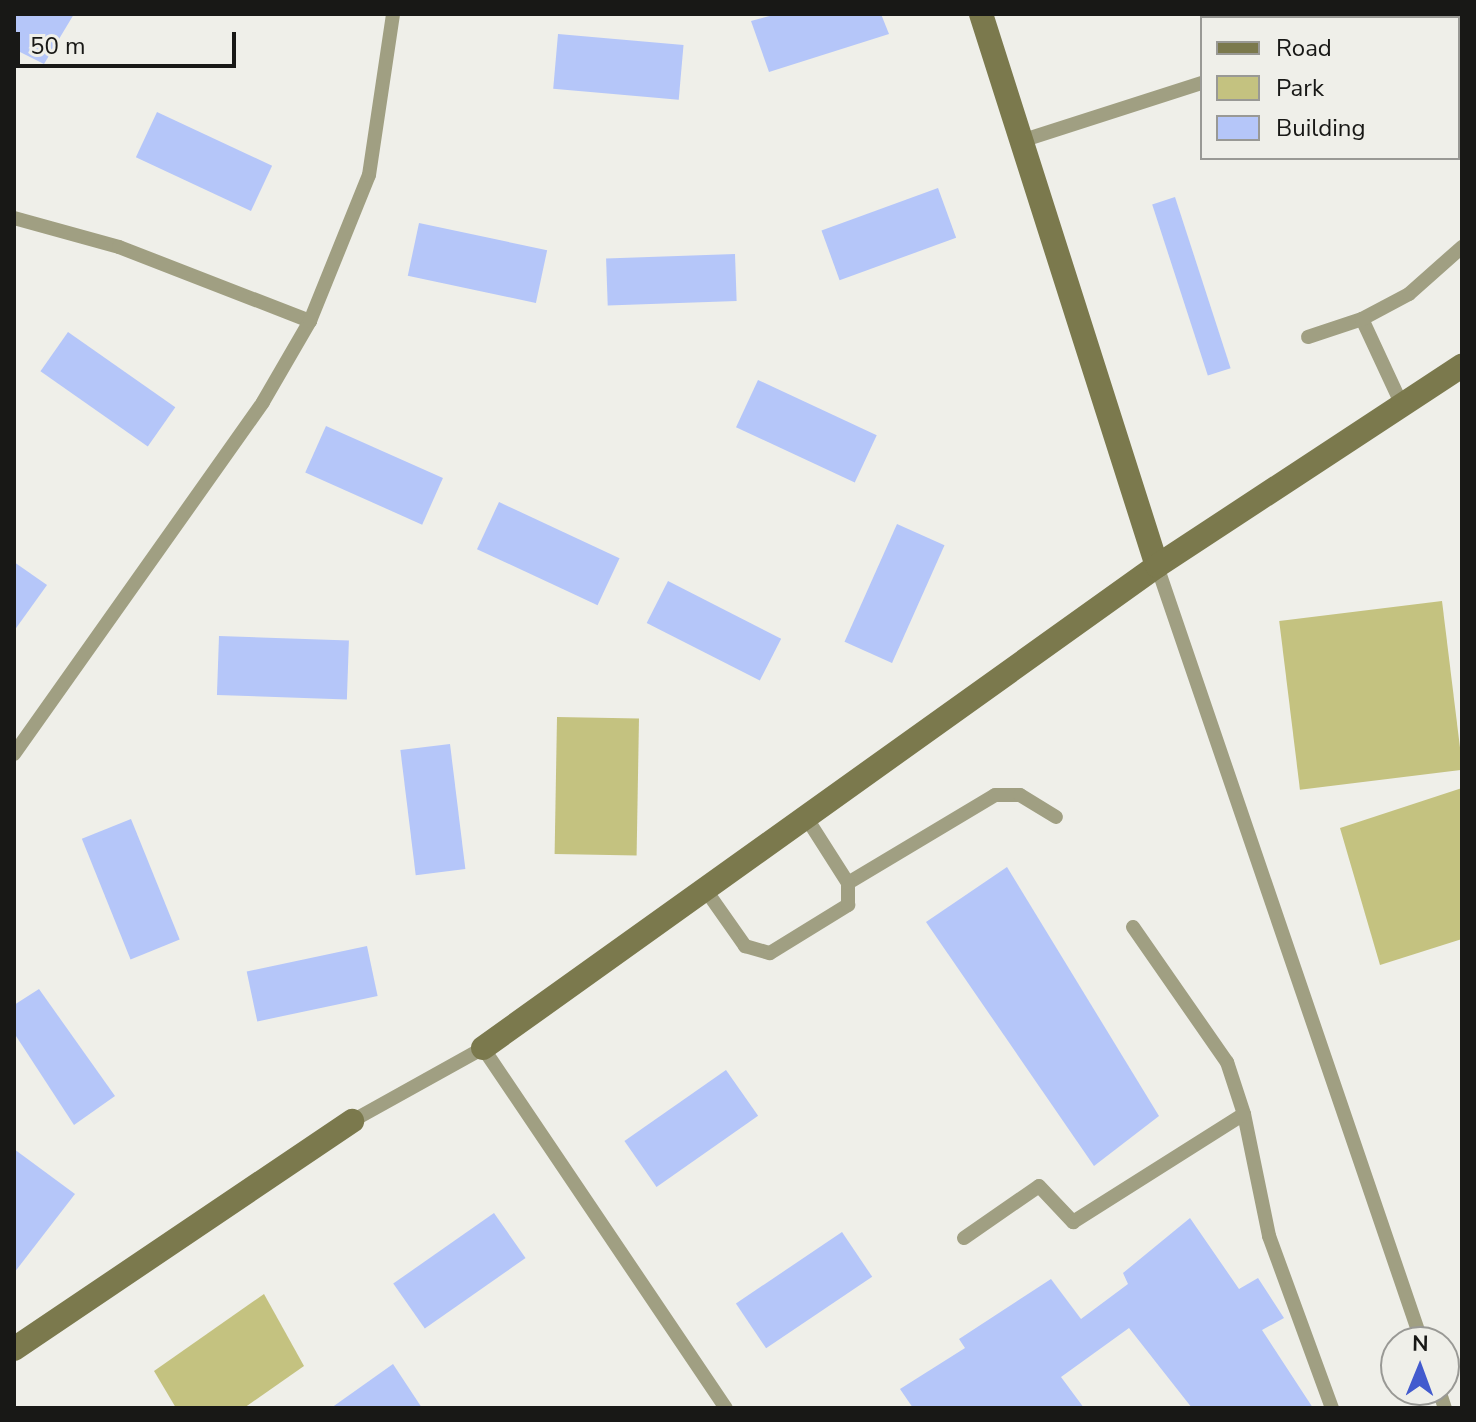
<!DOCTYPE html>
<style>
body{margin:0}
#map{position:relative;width:1476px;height:1422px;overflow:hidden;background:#efefe9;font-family:"Nunito Sans",sans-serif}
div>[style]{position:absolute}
.green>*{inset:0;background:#c4c280;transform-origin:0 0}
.building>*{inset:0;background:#b5c6f9;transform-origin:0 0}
.lane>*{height:14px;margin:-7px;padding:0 7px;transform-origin:7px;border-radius:7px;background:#a09f82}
.secondary>*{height:24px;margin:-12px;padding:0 12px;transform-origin:12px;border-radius:12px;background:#7b794d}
span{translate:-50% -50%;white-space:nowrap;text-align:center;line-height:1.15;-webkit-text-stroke:8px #efefe9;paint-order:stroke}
.frame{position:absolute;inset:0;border:16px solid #181816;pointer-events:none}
.legend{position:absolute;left:1200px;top:16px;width:260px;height:144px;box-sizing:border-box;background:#efefe9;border:2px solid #999995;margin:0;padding:10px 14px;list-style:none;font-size:24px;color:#181816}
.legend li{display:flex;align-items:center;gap:16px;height:40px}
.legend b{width:40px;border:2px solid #999995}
.north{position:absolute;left:1380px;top:1326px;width:80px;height:80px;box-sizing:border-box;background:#efefe9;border:2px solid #999995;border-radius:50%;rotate:1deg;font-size:22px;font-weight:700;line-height:32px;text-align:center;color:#181816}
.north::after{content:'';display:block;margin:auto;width:28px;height:36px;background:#435bce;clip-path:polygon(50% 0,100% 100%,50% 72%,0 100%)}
.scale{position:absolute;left:16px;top:32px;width:220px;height:36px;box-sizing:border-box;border:4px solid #181816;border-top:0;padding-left:10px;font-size:24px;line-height:28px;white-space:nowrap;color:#181816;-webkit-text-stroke:6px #efefe9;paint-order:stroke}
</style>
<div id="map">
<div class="green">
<div style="left:1442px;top:601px;width:170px;height:164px;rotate:83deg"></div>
<div style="left:557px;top:717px;width:82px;height:137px;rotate:1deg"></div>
<div style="clip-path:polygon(1462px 788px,1462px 939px,1380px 965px,1340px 828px)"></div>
<div style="clip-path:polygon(264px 1294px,304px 1366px,244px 1408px,176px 1408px,154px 1371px)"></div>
</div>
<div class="building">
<div style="clip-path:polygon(14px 14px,74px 14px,44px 64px,14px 49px)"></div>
<div style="clip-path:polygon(777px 14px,881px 14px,889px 34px,769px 72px,751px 21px)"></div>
<div style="left:558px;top:34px;width:126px;height:55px;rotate:5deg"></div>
<div style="left:157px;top:112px;width:127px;height:50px;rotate:25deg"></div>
<div style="left:938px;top:188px;width:53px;height:124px;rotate:70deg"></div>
<div style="left:1175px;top:197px;width:180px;height:24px;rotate:72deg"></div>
<div style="left:419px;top:223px;width:131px;height:54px;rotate:12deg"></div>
<div style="left:735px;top:254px;width:47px;height:129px;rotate:88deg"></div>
<div style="left:68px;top:332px;width:131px;height:48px;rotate:35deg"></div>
<div style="left:758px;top:380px;width:131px;height:52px;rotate:25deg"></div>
<div style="left:326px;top:426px;width:128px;height:51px;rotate:24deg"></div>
<div style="left:499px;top:502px;width:133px;height:52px;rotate:25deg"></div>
<div style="left:897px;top:524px;width:52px;height:129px;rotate:24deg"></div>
<div style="clip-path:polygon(14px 562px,47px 585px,14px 631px)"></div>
<div style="left:668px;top:581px;width:127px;height:47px;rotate:27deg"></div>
<div style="left:219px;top:636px;width:130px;height:59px;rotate:2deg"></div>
<div style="left:450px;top:744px;width:126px;height:50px;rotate:83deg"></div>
<div style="left:131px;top:819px;width:130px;height:53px;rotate:68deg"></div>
<div style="clip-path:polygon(1007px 867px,1159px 1116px,1094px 1166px,926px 922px)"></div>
<div style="left:367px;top:946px;width:51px;height:123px;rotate:78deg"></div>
<div style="clip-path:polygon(39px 989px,115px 1096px,74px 1125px,14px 1033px,14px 1005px)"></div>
<div style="left:726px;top:1070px;width:56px;height:124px;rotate:55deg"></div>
<div style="clip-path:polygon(14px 1149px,75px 1194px,14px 1273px)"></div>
<div style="left:494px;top:1213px;width:55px;height:123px;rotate:55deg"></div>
<div style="clip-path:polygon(1190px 1218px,1239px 1289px,1258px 1278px,1284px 1318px,1262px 1330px,1313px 1408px,1192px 1408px,1129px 1328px,1061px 1377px,1084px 1408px,913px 1408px,900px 1389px,965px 1348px,959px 1339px,1051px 1279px,1081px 1319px,1128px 1284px,1123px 1273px)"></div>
<div style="left:842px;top:1232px;width:54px;height:128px;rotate:56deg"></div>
<div style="clip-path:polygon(393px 1364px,422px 1408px,331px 1408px)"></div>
</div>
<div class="lane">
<div style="left:1021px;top:141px;width:190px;rotate:-17.8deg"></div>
<div style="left:14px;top:218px;width:109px;rotate:15.4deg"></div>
<div style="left:119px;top:247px;width:205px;rotate:21.2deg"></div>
<div style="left:1362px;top:319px;width:95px;rotate:65.1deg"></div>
<div style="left:1308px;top:337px;width:57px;rotate:-18.4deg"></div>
<div style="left:1362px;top:319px;width:53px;rotate:-28deg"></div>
<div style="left:1409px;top:294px;width:71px;rotate:-41.6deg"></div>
<div style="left:1157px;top:566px;width:820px;rotate:71.15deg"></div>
<div style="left:14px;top:754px;width:431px;rotate:-54.7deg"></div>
<div style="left:263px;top:402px;width:94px;rotate:-59.9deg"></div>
<div style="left:310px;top:321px;width:157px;rotate:-68deg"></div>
<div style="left:369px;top:175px;width:163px;rotate:-81.5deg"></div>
<div style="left:848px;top:883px;width:171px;rotate:-30.9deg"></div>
<div style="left:995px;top:795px;width:25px"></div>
<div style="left:1020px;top:795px;width:42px;rotate:31.4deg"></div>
<div style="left:705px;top:889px;width:70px;rotate:54.9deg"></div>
<div style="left:745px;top:946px;width:26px;rotate:16deg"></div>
<div style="left:770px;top:953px;width:92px;rotate:-31.6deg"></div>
<div style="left:848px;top:905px;width:22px;rotate:-90deg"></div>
<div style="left:848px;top:883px;width:78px;rotate:-122.5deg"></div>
<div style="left:1133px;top:927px;width:165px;rotate:55.2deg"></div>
<div style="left:1227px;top:1062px;width:55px;rotate:71.9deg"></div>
<div style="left:1244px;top:1114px;width:125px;rotate:78.4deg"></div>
<div style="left:1269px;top:1236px;width:183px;rotate:69.9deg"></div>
<div style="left:352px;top:1121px;width:150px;rotate:-29.1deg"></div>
<div style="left:483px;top:1048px;width:434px;rotate:56deg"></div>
<div style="left:964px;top:1238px;width:91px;rotate:-34.7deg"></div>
<div style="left:1039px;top:1186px;width:50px;rotate:46.6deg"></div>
<div style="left:1073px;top:1222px;width:202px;rotate:-32.3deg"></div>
<div style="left:1439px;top:1390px;width:19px;rotate:72deg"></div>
</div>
<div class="secondary">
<div style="left:981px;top:14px;width:579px;rotate:72.32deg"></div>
<div style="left:483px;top:1048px;width:829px;rotate:-35.57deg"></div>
<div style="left:1157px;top:566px;width:365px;rotate:-33.3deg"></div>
<div style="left:14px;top:1349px;width:408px;rotate:-34deg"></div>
</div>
<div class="frame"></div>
<ul class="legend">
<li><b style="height:10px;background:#7b794d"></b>Road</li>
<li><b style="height:22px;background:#c4c280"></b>Park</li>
<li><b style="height:22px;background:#b5c6f9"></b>Building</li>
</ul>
<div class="north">N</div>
<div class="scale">50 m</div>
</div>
